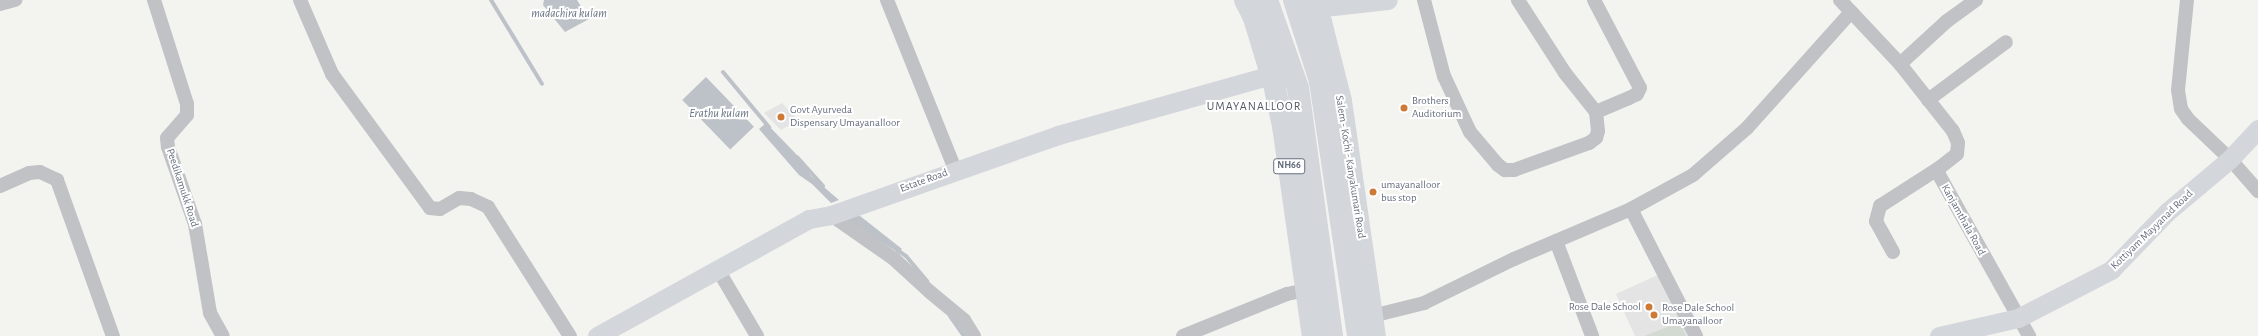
<!DOCTYPE html>
<style>
body{margin:0}
#map{position:relative;width:2258px;height:336px;overflow:hidden;background:#f3f3f0;font-family:"Alegreya Sans",sans-serif}
div>[style]{position:absolute}
.built>*{inset:0;background:#e3e4e3}
.green>*{inset:0;background:#d3dad2}
.water>*{inset:0;background:#bdc2c8;transform-origin:0 0}
.stream>*{height:4px;margin:-2px;padding:0 2px;transform-origin:2px;border-radius:2px;background:#bdc2c8}
.street>*{height:14px;margin:-7px;padding:0 7px;transform-origin:7px;border-radius:7px;background:#c0c2c5}
.secondary>*{height:19px;margin:-9.5px;padding:0 9.5px;transform-origin:9.5px;border-radius:9.5px;background:#d3d6db}
.highway>*{height:22px;margin:-11px;padding:0 11px;transform-origin:11px;border-radius:11px;background:#d3d6db}
.dots>*{width:11px;height:11px;translate:-50% -50%;box-sizing:border-box;border:2px solid #fff;border-radius:50%}
span{translate:-50% -50%;white-space:nowrap;text-align:center;line-height:1.15;-webkit-text-stroke:4px #fff;paint-order:stroke}
.shield-label span{padding:1px 3px;background:#fff;border:1px solid;border-radius:3px;-webkit-text-stroke-width:0}
.shield-label{font-size:10px;color:#666e7e;font-weight:700}
.poi-label{font-size:11px;color:#666e7e}
.left{translate:0 -50%;text-align:left}
.right{translate:-100% -50%;text-align:right}
.street-label{font-size:11px;color:#666e7e}
.water-label{font-size:12px;color:#677482;font-style:italic}
.neighbourhood-label{font-size:12px;color:#535964;letter-spacing:1px}
</style>
<div id="map">
<div class="built">
<div style="clip-path:polygon(782px 103px,798px 120px,781px 130px,764px 113px)"></div>
<div style="clip-path:polygon(1662px 273px,1691px 336px,1635px 336px,1616px 294px)"></div>
</div>
<div class="green">
<div style="clip-path:polygon(1680px 322px,1686px 336px,1644px 336px)"></div>
</div>
<div class="water">
<div style="clip-path:polygon(544px 0,577px 0,589px 19px,565px 32px,543px 5px)"></div>
<div style="left:706px;top:77px;width:69px;height:33px;rotate:46deg"></div>
<div style="clip-path:polygon(766px 123px,796px 154px,811px 176px,839px 200px,831px 203px,812px 184px,799px 175px,759px 129px)"></div>
<div style="clip-path:polygon(855px 212px,902px 249px,899px 253px,841px 217px)"></div>
</div>
<div class="stream">
<div style="left:491px;top:0;width:98px;rotate:58.7deg"></div>
<div style="left:723px;top:72px;width:72px;rotate:50.1deg"></div>
<div style="left:797px;top:157px;width:39px;rotate:48deg"></div>
<div style="left:897px;top:250px;width:11px;rotate:34deg"></div>
<div style="left:906px;top:256px;width:33px;rotate:50deg"></div>
<div style="left:950px;top:316px;width:24px;rotate:55deg"></div>
</div>
<div class="street">
<div style="left:154px;top:0;width:109px;rotate:72.4deg"></div>
<div style="left:187px;top:104px;width:11px;rotate:90deg"></div>
<div style="left:187px;top:115px;width:30px;rotate:131deg"></div>
<div style="left:167px;top:138px;width:9px;rotate:84deg"></div>
<div style="left:168px;top:147px;width:82px;rotate:70.7deg"></div>
<div style="left:195px;top:224px;width:90px;rotate:80.4deg"></div>
<div style="left:210px;top:313px;width:26px;rotate:61deg"></div>
<div style="left:300px;top:0;width:81px;rotate:66.6deg"></div>
<div style="left:332px;top:74px;width:166px;rotate:53.8deg"></div>
<div style="left:430px;top:208px;width:10px;rotate:6deg"></div>
<div style="left:440px;top:209px;width:22px;rotate:-30deg"></div>
<div style="left:459px;top:198px;width:12px;rotate:5deg"></div>
<div style="left:471px;top:199px;width:19px;rotate:25deg"></div>
<div style="left:488px;top:207px;width:153px;rotate:57.6deg"></div>
<div style="left:887px;top:0;width:182px;rotate:68.1deg"></div>
<div style="left:1424px;top:0;width:79px;rotate:75.3deg"></div>
<div style="left:1444px;top:76px;width:62px;rotate:65.1deg"></div>
<div style="left:1470px;top:132px;width:43px;rotate:49.7deg"></div>
<div style="left:1498px;top:165px;width:9px;rotate:36deg"></div>
<div style="left:1505px;top:170px;width:9px"></div>
<div style="left:1514px;top:170px;width:80px;rotate:-19.8deg"></div>
<div style="left:1589px;top:143px;width:9px;rotate:-36deg"></div>
<div style="left:1596px;top:138px;width:7px;rotate:-74deg"></div>
<div style="left:1598px;top:131px;width:19px;rotate:-96deg"></div>
<div style="left:1596px;top:112px;width:50px;rotate:-128.5deg"></div>
<div style="left:1565px;top:73px;width:87px;rotate:-122.8deg"></div>
<div style="left:1594px;top:0;width:99px;rotate:62.4deg"></div>
<div style="left:1640px;top:88px;width:7px;rotate:117deg"></div>
<div style="left:1637px;top:94px;width:9px;rotate:153deg"></div>
<div style="left:1629px;top:98px;width:36px;rotate:157deg"></div>
<div style="left:1840px;top:0;width:88px;rotate:46.8deg"></div>
<div style="left:1900px;top:64px;width:85px;rotate:51.7deg"></div>
<div style="left:1953px;top:131px;width:13px;rotate:67deg"></div>
<div style="left:1958px;top:143px;width:11px;rotate:95deg"></div>
<div style="left:1957px;top:154px;width:23px;rotate:142deg"></div>
<div style="left:1939px;top:168px;width:5px;rotate:101deg"></div>
<div style="left:1938px;top:173px;width:187px;rotate:60.8deg"></div>
<div style="left:2187px;top:0;width:90px;rotate:95.7deg"></div>
<div style="left:2178px;top:90px;width:19px;rotate:81deg"></div>
<div style="left:2181px;top:109px;width:12px;rotate:55deg"></div>
<div style="left:2188px;top:119px;width:58px;rotate:43.6deg"></div>
<div style="left:2230px;top:159px;width:43px;rotate:48.8deg"></div>
<div style="left:0;top:4px;width:16px;rotate:-15deg"></div>
<div style="left:1900px;top:64px;width:64px;rotate:-42.5deg"></div>
<div style="left:1947px;top:21px;width:36px;rotate:-36deg"></div>
<div style="left:1928px;top:100px;width:97px;rotate:-36.6deg"></div>
<div style="left:0;top:186px;width:32px;rotate:-24deg"></div>
<div style="left:29px;top:173px;width:11px;rotate:-5deg"></div>
<div style="left:40px;top:172px;width:19px;rotate:25deg"></div>
<div style="left:57px;top:180px;width:166px;rotate:70.3deg"></div>
<div style="left:1631px;top:209px;width:143px;rotate:62.9deg"></div>
<div style="left:831px;top:215px;width:77px;rotate:34.9deg"></div>
<div style="left:894px;top:259px;width:49px;rotate:42.5deg"></div>
<div style="left:930px;top:292px;width:44px;rotate:39.5deg"></div>
<div style="left:964px;top:320px;width:19px;rotate:58deg"></div>
<div style="left:1556px;top:241px;width:102px;rotate:69.2deg"></div>
<div style="left:1893px;top:252px;width:35px;rotate:-119deg"></div>
<div style="left:1876px;top:221px;width:16px;rotate:-75deg"></div>
<div style="left:1880px;top:206px;width:70px;rotate:-32.8deg"></div>
<div style="left:717px;top:268px;width:79px;rotate:59.5deg"></div>
<div style="left:1372px;top:316px;width:54px;rotate:-14deg"></div>
<div style="left:1424px;top:303px;width:100px;rotate:-26.1deg"></div>
<div style="left:1514px;top:259px;width:127px;rotate:-23.1deg"></div>
<div style="left:1631px;top:209px;width:71px;rotate:-28.7deg"></div>
<div style="left:1693px;top:175px;width:72px;rotate:-41deg"></div>
<div style="left:1747px;top:128px;width:156px;rotate:-48.1deg"></div>
<div style="left:1183px;top:336px;width:112px;rotate:-22deg"></div>
<div style="left:1287px;top:294px;width:19px;rotate:-12deg"></div>
</div>
<div class="secondary">
<div style="left:1315px;top:8px;width:73px;rotate:-6.3deg"></div>
<div style="left:597px;top:336px;width:242px;rotate:-28.9deg"></div>
<div style="left:809px;top:219px;width:22px;rotate:-10deg"></div>
<div style="left:831px;top:215px;width:241px;rotate:-19.4deg"></div>
<div style="left:1058px;top:135px;width:222px;rotate:-15.7deg"></div>
<div style="left:1939px;top:336px;width:81px;rotate:-12.8deg"></div>
<div style="left:2018px;top:318px;width:105px;rotate:-27.3deg"></div>
<div style="left:2111px;top:270px;width:81px;rotate:-46deg"></div>
<div style="left:2167px;top:212px;width:82px;rotate:-40.1deg"></div>
<div style="left:2230px;top:159px;width:41px;rotate:-47deg"></div>
</div>
<div class="highway">
<div style="left:1245px;top:0;width:20px;rotate:63deg"></div>
<div style="left:1254px;top:18px;width:69px;rotate:73.1deg"></div>
<div style="left:1274px;top:84px;width:43px;rotate:77.9deg"></div>
<div style="left:1283px;top:126px;width:212px;rotate:81.9deg"></div>
<div style="left:1267px;top:0;width:93px;rotate:70.6deg"></div>
<div style="left:1298px;top:88px;width:250px;rotate:82.2deg"></div>
<div style="left:1294px;top:0;width:85px;rotate:72.2deg"></div>
<div style="left:1320px;top:81px;width:258px;rotate:81.5deg"></div>
<div style="left:1312px;top:0;width:24px;rotate:68deg"></div>
<div style="left:1321px;top:22px;width:81px;rotate:75.8deg"></div>
<div style="left:1341px;top:101px;width:237px;rotate:81.8deg"></div>
</div>
<div class="dots">
<div style="left:1404px;top:108px;background:#ce7935"></div>
<div style="left:781px;top:117px;background:#ce7935"></div>
<div style="left:1373px;top:192px;background:#ce7935"></div>
<div style="left:1649px;top:307px;background:#ce7935"></div>
<div style="left:1654px;top:315px;background:#ce7935"></div>
</div>
<div class="shield-label">
<span style="left:1289px;top:166px">NH66</span>
</div>
<div class="poi-label">
<span class="left" style="left:1412px;top:108px">Brothers<br>Auditorium</span>
<span class="left" style="left:790px;top:117px">Govt Ayurveda<br>Dispensary Umayanalloor</span>
<span class="left" style="left:1381px;top:192px">umayanalloor<br>bus stop</span>
<span class="right" style="left:1641px;top:307px">Rose Dale School</span>
<span class="left" style="left:1662px;top:315px">Rose Dale School<br>Umayanalloor</span>
</div>
<div class="street-label">
<span style="left:1350px;top:167px;rotate:81deg">Salem - Kochi - Kanyakumari Road</span>
<span style="left:924px;top:181px;rotate:-20deg">Estate Road</span>
<span style="left:182px;top:188px;rotate:72deg">Peedikamukk Road</span>
<span style="left:1963px;top:220px;rotate:61deg">Kanjamthala Road</span>
<span style="left:2152px;top:230px;rotate:-44deg">Kottiyam Mayyanad Road</span>
</div>
<div class="water-label">
<span style="left:569px;top:14px">madachira kulam</span>
<span style="left:719px;top:114px">Erathu kulam</span>
</div>
<div class="neighbourhood-label">
<span style="left:1254px;top:107px">UMAYANALLOOR</span>
</div>
</div>
